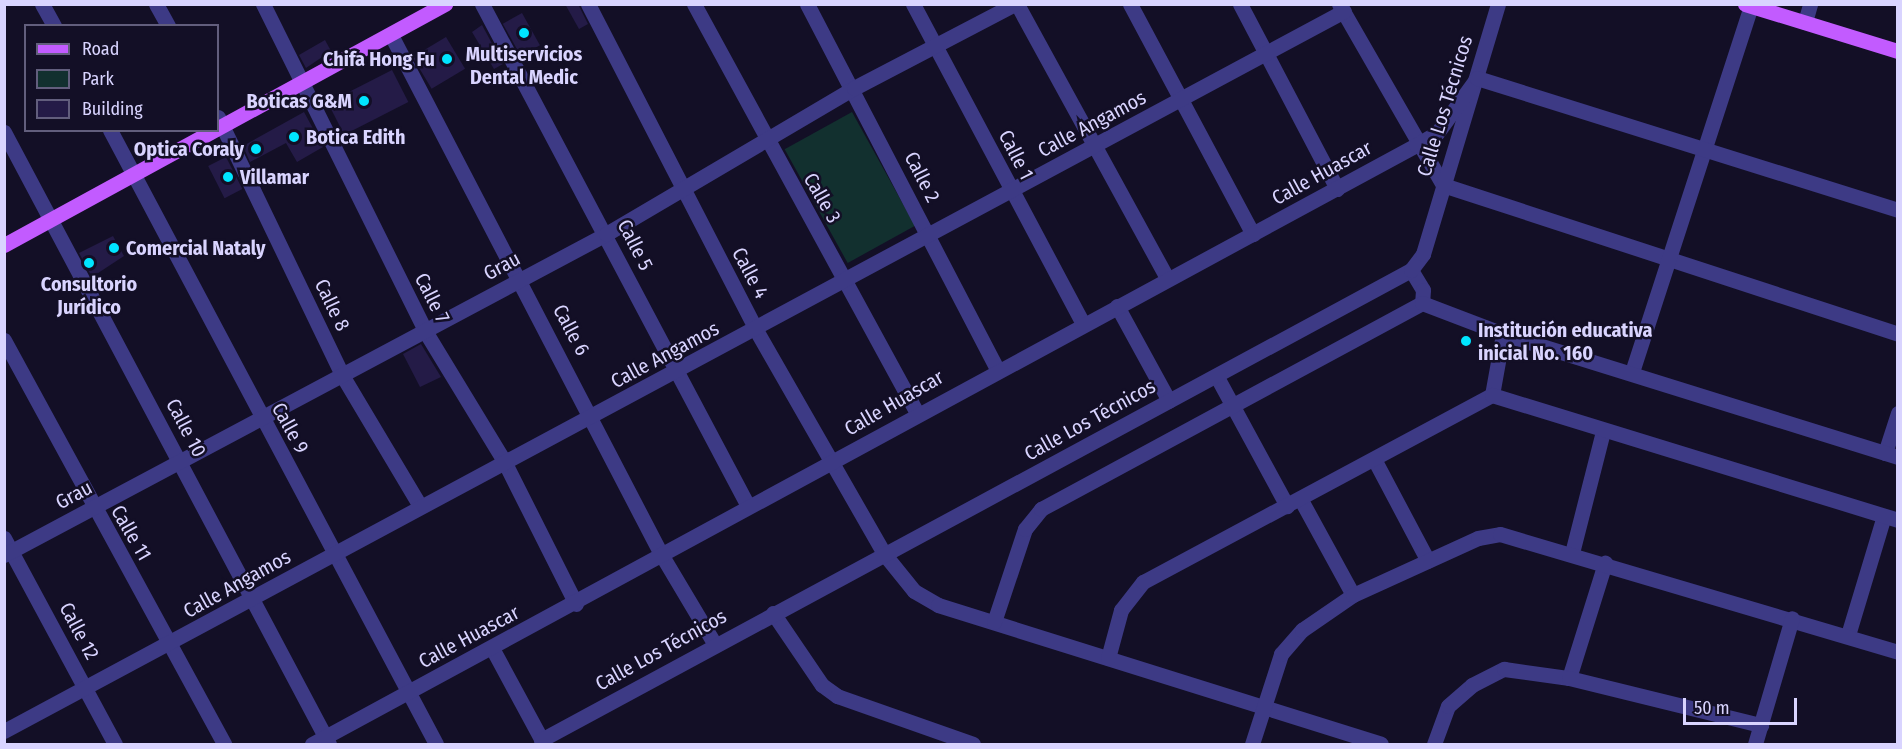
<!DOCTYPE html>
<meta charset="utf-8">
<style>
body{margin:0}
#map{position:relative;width:1902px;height:749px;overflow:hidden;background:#130f26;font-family:"Fira Sans Condensed",sans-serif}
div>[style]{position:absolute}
.green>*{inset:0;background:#12302f;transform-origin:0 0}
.building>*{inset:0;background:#241b47;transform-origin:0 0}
.minor>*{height:15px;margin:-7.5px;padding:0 7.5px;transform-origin:7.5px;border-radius:7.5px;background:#3d3a85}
.major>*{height:15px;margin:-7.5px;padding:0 7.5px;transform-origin:7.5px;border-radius:7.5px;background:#c25bff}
.dots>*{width:16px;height:16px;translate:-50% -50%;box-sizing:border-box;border:3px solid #130f26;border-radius:50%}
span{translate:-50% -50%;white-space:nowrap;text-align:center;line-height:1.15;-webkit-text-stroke:5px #130f26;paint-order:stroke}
.poi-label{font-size:20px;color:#d9d4ff;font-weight:700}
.right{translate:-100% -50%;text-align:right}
.left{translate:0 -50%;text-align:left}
.street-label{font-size:20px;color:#d9d4ff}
.frame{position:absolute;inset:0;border:6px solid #d9d4ff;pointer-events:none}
.legend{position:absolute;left:24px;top:24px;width:195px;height:108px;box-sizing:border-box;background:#130f26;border:2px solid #625e7d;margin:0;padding:8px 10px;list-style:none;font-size:18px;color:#d9d4ff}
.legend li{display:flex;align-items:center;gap:12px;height:30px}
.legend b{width:30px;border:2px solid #625e7d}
.scale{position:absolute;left:1683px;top:698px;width:114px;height:27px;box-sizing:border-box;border:3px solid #d9d4ff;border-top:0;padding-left:8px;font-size:18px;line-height:21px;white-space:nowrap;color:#d9d4ff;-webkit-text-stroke:4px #130f26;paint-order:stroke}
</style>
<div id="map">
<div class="green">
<div style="left:852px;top:112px;width:130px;height:77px;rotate:61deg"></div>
</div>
<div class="building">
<div style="clip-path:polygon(565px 4px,578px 4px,588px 24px,579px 29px)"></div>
<div style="left:522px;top:13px;width:37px;height:22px;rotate:61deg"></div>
<div style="clip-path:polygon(482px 25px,503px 64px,494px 69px,472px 32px)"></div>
<div style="left:446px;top:37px;width:37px;height:39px;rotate:59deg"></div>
<div style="clip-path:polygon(325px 40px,331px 51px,306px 68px,299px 55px)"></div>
<div style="left:392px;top:70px;width:36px;height:72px;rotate:63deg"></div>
<div style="clip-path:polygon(304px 112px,323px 147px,297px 162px,286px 143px,250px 162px,243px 146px)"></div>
<div style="left:226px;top:157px;width:36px;height:20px;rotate:63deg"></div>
<div style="clip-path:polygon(113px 236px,124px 256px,92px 277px,79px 253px)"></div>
<div style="clip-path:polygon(421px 344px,441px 377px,420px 387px,403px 354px)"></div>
</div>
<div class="minor">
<div style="left:42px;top:4px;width:25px;rotate:61deg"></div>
<div style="left:156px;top:4px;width:25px;rotate:61deg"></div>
<div style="left:263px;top:4px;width:365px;rotate:63.6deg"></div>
<div style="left:425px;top:331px;width:152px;rotate:58.7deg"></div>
<div style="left:504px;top:461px;width:160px;rotate:63.3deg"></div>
<div style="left:482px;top:4px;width:568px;rotate:62.08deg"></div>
<div style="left:588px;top:4px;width:367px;rotate:62.7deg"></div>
<div style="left:756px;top:330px;width:259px;rotate:60.2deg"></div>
<div style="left:885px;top:555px;width:46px;rotate:51.1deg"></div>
<div style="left:914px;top:591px;width:28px;rotate:30deg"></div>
<div style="left:938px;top:605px;width:464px;rotate:17.4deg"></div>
<div style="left:694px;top:4px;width:464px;rotate:61.4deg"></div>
<div style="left:807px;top:4px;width:411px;rotate:62.5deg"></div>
<div style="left:913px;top:4px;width:362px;rotate:62deg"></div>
<div style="left:1017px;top:4px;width:312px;rotate:61.3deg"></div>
<div style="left:1130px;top:4px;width:261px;rotate:61.9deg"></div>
<div style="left:1240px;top:4px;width:209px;rotate:62.3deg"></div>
<div style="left:1339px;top:4px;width:209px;rotate:60.1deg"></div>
<div style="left:1443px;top:185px;width:479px;rotate:18.1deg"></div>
<div style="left:1805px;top:22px;width:19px;rotate:-74deg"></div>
<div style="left:391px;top:35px;width:585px;rotate:62.52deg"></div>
<div style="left:661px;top:554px;width:104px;rotate:59.2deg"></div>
<div style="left:218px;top:117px;width:286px;rotate:64.3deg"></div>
<div style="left:342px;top:375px;width:152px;rotate:59.2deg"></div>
<div style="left:110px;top:130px;width:695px;rotate:62.03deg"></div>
<div style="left:4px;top:132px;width:693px;rotate:62.03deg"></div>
<div style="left:1411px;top:270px;width:23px;rotate:59deg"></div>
<div style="left:1423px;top:290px;width:13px;rotate:94deg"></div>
<div style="left:1117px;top:306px;width:108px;rotate:61.3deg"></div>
<div style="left:4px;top:340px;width:460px;rotate:61.4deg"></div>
<div style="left:1632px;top:372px;width:385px;rotate:-72deg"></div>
<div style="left:1217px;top:377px;width:147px;rotate:61.5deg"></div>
<div style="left:1492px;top:395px;width:62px;rotate:-79.8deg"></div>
<div style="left:1885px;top:453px;width:42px;rotate:-72deg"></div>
<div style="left:1374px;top:459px;width:115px;rotate:62.1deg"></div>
<div style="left:1301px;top:500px;width:108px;rotate:61.3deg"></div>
<div style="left:4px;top:538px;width:234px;rotate:61.7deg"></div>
<div style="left:1572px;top:553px;width:126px;rotate:-75.7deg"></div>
<div style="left:4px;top:555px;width:682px;rotate:-28.07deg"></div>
<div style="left:606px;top:234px;width:288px;rotate:-30.5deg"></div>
<div style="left:854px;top:88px;width:182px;rotate:-27.6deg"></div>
<div style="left:773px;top:613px;width:87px;rotate:55.8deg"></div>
<div style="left:822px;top:685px;width:19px;rotate:36deg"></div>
<div style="left:837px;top:696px;width:144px;rotate:19.4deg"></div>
<div style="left:994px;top:622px;width:98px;rotate:-71.6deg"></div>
<div style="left:1025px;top:529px;width:26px;rotate:-51deg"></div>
<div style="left:1041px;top:509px;width:433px;rotate:-28.4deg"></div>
<div style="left:1422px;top:303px;width:87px;rotate:20.9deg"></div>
<div style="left:1503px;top:334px;width:414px;rotate:17.3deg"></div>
<div style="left:1848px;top:635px;width:124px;rotate:-73.2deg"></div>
<div style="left:492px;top:648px;width:109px;rotate:61.6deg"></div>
<div style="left:1108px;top:658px;width:50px;rotate:-74.8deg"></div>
<div style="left:1121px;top:610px;width:36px;rotate:-52deg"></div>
<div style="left:1143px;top:582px;width:396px;rotate:-28.2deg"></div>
<div style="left:1492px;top:395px;width:425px;rotate:17.1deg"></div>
<div style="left:1569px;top:678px;width:121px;rotate:-72.6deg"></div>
<div style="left:4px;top:731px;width:1521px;rotate:-28.25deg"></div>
<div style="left:541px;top:740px;width:989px;rotate:-28.38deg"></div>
<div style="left:1411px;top:270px;width:20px;rotate:-53deg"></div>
<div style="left:1423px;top:254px;width:261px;rotate:-73.3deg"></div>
<div style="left:312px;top:744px;width:1256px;rotate:-28.48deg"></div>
<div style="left:1416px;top:145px;width:24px;rotate:-30deg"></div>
<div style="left:1437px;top:133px;width:68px;rotate:-54deg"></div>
<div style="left:1477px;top:78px;width:441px;rotate:17.4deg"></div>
<div style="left:1252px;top:744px;width:95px;rotate:-72.1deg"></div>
<div style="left:1281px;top:654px;width:32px;rotate:-49deg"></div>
<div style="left:1302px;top:630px;width:62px;rotate:-34.5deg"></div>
<div style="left:1353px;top:595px;width:137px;rotate:-24.5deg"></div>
<div style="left:1478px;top:538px;width:22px;rotate:-10deg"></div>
<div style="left:1500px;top:534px;width:415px;rotate:16.5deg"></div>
<div style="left:1434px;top:744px;width:40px;rotate:-69.8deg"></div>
<div style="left:1448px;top:706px;width:32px;rotate:-41deg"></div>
<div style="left:1472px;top:685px;width:36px;rotate:-27deg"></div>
<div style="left:1504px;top:669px;width:66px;rotate:7.9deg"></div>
<div style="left:1569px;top:678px;width:198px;rotate:13.8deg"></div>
<div style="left:1755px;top:744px;width:131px;rotate:-73.6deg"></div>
</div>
<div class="major">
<div style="left:1745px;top:4px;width:160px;rotate:17.1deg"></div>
<div style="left:4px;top:245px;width:503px;rotate:-28.66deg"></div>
</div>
<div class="dots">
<div style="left:524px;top:33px;background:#00e5ff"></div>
<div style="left:447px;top:59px;background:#00e5ff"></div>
<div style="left:364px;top:101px;background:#00e5ff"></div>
<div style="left:294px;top:137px;background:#00e5ff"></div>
<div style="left:256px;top:149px;background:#00e5ff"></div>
<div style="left:228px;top:177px;background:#00e5ff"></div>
<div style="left:114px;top:248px;background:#00e5ff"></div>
<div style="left:89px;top:263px;background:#00e5ff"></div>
<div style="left:1466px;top:341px;background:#00e5ff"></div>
</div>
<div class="poi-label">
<span style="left:524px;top:66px">Multiservicios<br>Dental Medic</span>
<span class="right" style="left:435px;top:59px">Chifa Hong Fu</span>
<span class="right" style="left:352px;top:101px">Boticas G&amp;M</span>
<span class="left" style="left:306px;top:137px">Botica Edith</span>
<span class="right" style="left:244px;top:149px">Optica Coraly</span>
<span class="left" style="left:240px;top:177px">Villamar</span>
<span class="left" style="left:126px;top:248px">Comercial Nataly</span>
<span style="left:89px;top:296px">Consultorio<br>Jurídico</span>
<span class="left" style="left:1478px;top:342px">Institución educativa<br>inicial No. 160</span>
</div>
<div class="street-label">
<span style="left:1445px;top:106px;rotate:-73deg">Calle Los Técnicos</span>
<span style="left:1092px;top:124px;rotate:-28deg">Calle Angamos</span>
<span style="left:1016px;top:155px;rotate:63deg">Calle 1</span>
<span style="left:1322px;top:173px;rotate:-29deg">Calle Huascar</span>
<span style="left:922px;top:177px;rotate:63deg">Calle 2</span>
<span style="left:822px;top:198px;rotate:60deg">Calle 3</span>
<span style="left:635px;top:245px;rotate:63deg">Calle 5</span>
<span style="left:502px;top:266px;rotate:-28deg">Grau</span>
<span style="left:750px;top:273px;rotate:62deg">Calle 4</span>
<span style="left:432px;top:298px;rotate:63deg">Calle 7</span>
<span style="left:332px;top:305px;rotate:64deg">Calle 8</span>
<span style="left:571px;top:330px;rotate:62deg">Calle 6</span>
<span style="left:665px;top:355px;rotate:-28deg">Calle Angamos</span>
<span style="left:894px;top:403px;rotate:-30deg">Calle Huascar</span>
<span style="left:1090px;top:420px;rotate:-29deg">Calle Los Técnicos</span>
<span style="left:186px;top:428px;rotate:62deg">Calle 10</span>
<span style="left:290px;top:428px;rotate:61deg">Calle 9</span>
<span style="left:74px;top:495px;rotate:-28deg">Grau</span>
<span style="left:131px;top:533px;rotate:60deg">Calle 11</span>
<span style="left:237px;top:584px;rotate:-29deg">Calle Angamos</span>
<span style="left:79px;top:631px;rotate:62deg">Calle 12</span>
<span style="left:469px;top:637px;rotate:-28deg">Calle Huascar</span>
<span style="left:661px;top:650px;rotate:-29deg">Calle Los Técnicos</span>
</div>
<div class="frame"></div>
<ul class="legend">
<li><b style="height:8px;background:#c25bff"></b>Road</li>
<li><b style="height:16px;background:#12302f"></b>Park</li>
<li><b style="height:16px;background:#241b47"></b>Building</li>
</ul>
<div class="scale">50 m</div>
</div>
